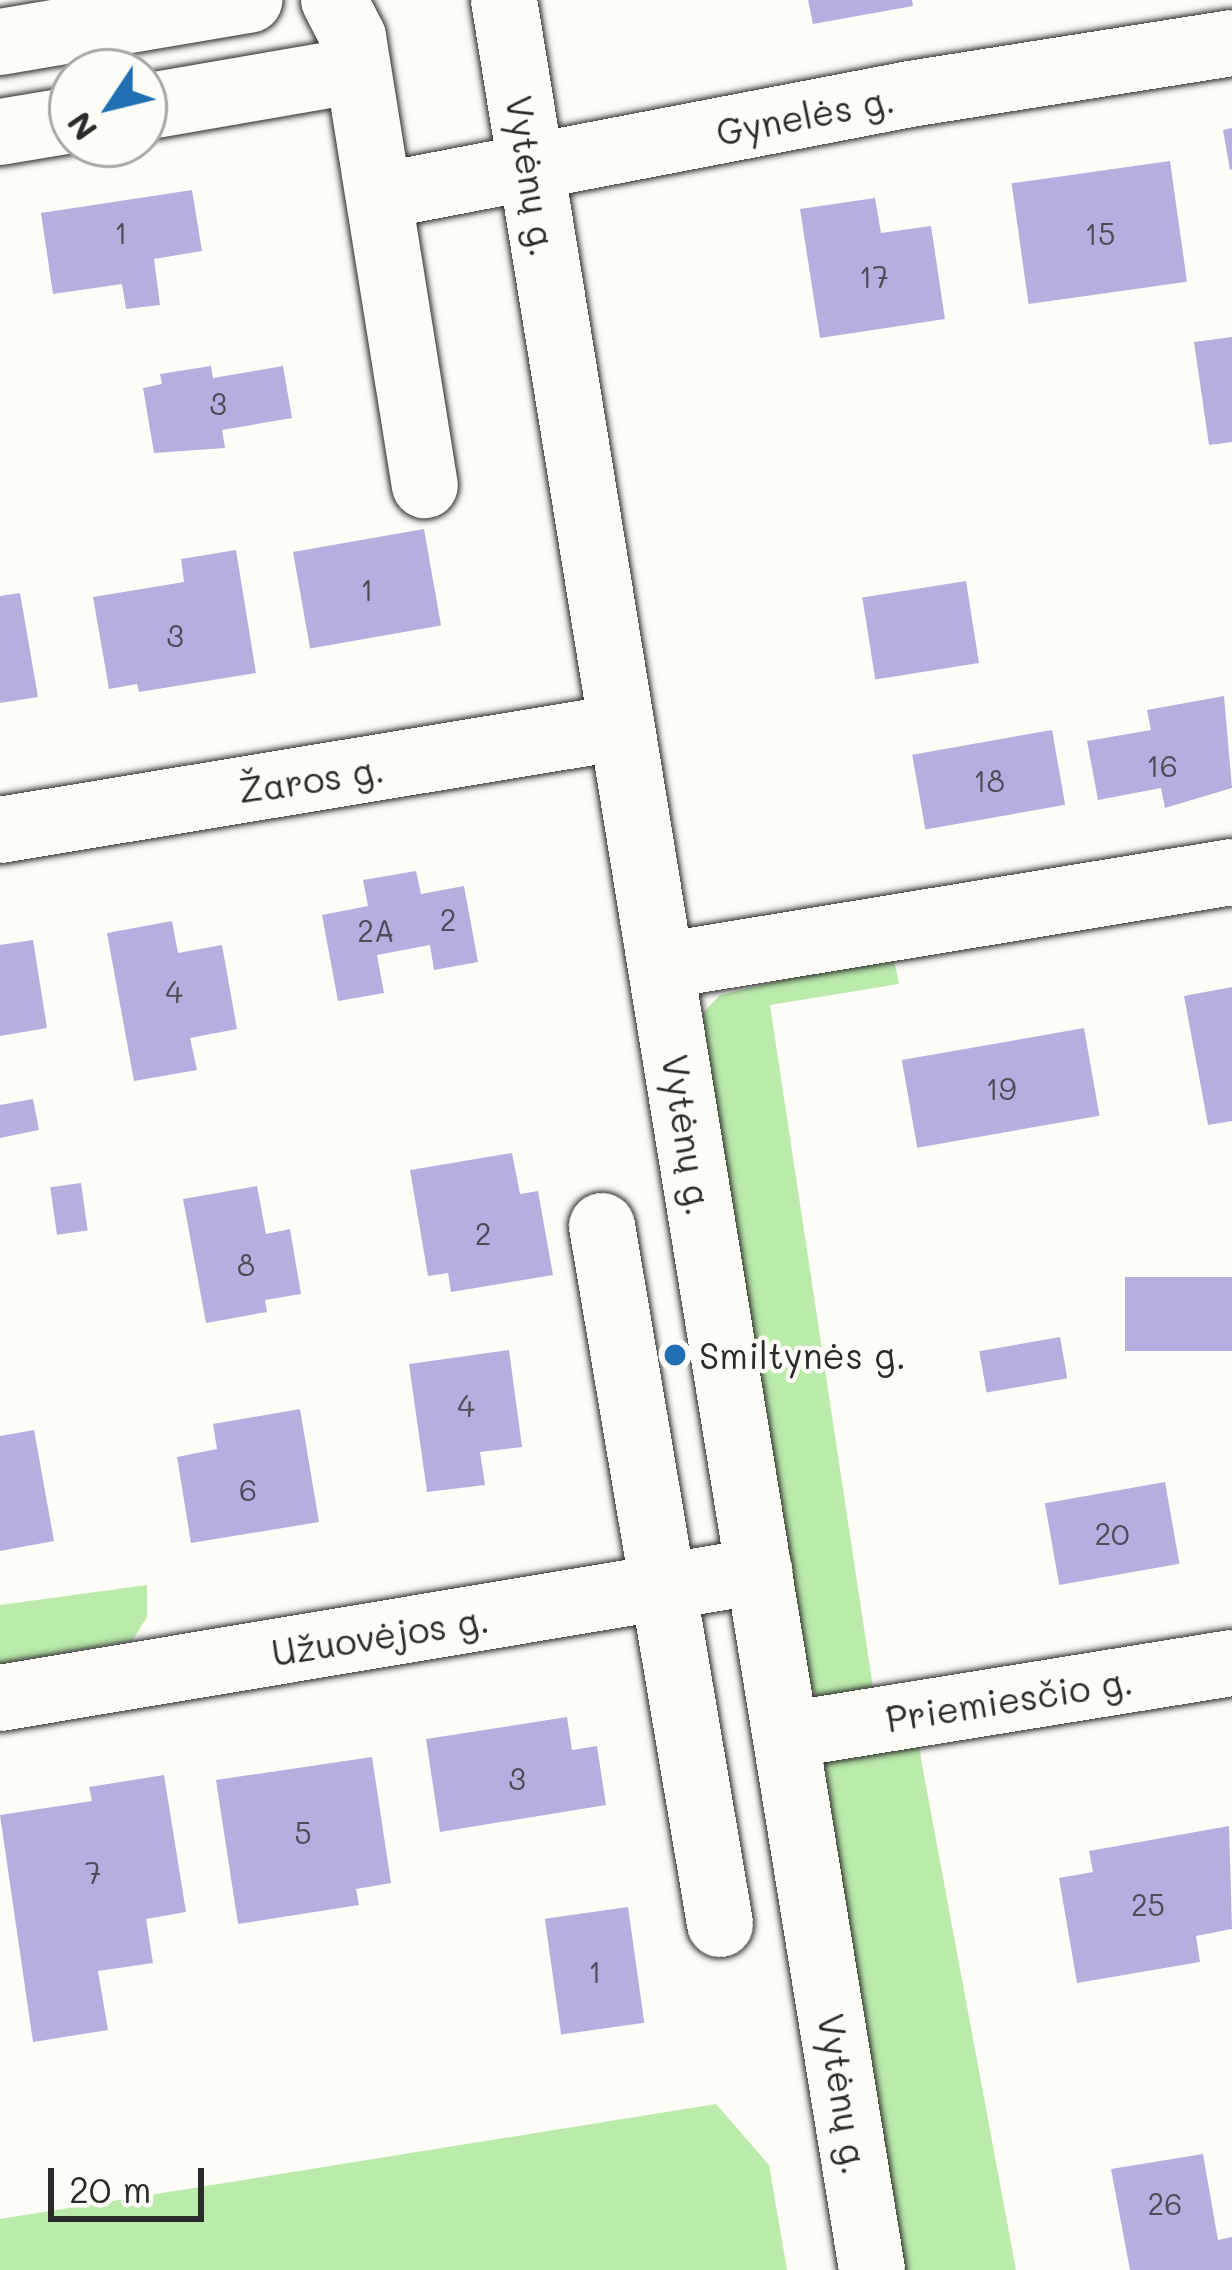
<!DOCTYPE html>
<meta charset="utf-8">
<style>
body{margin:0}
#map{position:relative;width:1232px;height:2270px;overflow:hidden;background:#fdfcf7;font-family:Mali,sans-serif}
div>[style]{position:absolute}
.green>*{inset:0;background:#baebab}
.building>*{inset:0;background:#b5afe0;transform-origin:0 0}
.roads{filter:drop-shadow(0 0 3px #2b2b2b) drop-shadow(0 0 3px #2b2b2b)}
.minor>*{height:66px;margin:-33px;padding:0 33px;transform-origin:33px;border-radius:33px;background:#fdfcf7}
.major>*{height:66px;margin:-33px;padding:0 33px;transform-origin:33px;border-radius:33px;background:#fdfcf7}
.dots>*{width:33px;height:33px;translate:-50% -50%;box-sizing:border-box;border:6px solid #fdfcf7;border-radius:50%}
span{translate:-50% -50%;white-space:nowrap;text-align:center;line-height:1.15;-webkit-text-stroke:9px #fdfcf7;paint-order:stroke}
.number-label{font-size:30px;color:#4e4c58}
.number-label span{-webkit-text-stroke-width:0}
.street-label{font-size:36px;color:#2b2b2b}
.poi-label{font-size:36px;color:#2b2b2b}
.left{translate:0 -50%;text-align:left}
.north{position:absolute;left:48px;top:48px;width:120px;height:120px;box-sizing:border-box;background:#fdfcf7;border:3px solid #a9a8a5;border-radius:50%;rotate:235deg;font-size:33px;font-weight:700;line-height:48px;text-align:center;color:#2b2b2b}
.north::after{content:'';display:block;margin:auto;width:42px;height:54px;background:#1f6fb2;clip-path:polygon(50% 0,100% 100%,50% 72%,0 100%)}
.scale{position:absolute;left:48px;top:2168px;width:156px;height:54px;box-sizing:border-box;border:6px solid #2b2b2b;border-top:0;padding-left:15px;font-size:36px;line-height:42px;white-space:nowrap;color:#2b2b2b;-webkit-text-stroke:9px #fdfcf7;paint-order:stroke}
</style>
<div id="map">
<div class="green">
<div style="clip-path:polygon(893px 954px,899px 984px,770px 1005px,875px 1701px,820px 1699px,810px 1685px,699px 1017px,720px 995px)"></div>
<div style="clip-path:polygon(147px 1585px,147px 1617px,132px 1641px,0 1664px,0 1605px)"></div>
<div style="clip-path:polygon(919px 1737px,921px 1759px,1016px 2270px,901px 2270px,824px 1763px,836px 1749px)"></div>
<div style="clip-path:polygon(716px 2104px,769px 2165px,787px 2270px,0 2270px,0 2219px)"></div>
</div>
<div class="building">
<div style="clip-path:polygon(808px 0,912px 0,913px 6px,813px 24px)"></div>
<div style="clip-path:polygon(1232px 128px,1232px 169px,1230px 170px,1223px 130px)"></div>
<div style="left:1170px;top:161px;width:122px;height:160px;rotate:82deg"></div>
<div style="clip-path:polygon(192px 190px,202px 251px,154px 259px,160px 305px,126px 309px,122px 284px,53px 294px,41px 213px)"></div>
<div style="clip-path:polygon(875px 198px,881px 233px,931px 226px,945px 319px,820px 338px,800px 209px)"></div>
<div style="clip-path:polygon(1232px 337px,1232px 442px,1209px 445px,1194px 342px)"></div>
<div style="clip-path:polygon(211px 366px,213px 378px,283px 366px,292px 418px,222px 430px,225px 448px,154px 453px,143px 388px,162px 384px,160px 374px)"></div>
<div style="left:424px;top:529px;width:98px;height:133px;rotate:80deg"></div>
<div style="clip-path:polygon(236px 550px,256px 673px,139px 692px,137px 684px,109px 689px,93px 597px,184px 582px,181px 559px)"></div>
<div style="left:966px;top:581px;width:83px;height:105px;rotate:81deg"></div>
<div style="clip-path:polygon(20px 593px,38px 697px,0 703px,0 596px)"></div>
<div style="clip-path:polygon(1224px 696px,1232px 788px,1165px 808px,1161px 788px,1098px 800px,1087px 741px,1151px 730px,1147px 710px)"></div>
<div style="left:1052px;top:730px;width:76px;height:142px;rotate:80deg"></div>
<div style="clip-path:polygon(416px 871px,421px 894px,464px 886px,478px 962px,434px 970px,430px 945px,377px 955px,384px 993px,338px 1001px,322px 915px,368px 906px,363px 880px)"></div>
<div style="clip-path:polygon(172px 921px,178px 953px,222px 945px,237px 1029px,190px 1038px,197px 1070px,134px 1081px,107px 933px)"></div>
<div style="clip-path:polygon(33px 940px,47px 1028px,0 1036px,0 945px)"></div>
<div style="clip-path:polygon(1232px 987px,1232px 1121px,1208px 1125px,1184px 996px)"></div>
<div style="left:1084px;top:1028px;width:89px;height:185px;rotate:80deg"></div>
<div style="clip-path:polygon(33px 1099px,39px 1130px,0 1138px,0 1105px)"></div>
<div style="clip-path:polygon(512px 1153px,520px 1194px,538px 1191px,553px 1275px,451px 1292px,448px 1273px,428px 1276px,410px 1170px)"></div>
<div style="left:81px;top:1183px;width:48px;height:31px;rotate:82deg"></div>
<div style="clip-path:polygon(257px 1186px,266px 1234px,290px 1229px,301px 1294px,265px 1300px,267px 1312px,206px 1323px,183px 1199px)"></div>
<div style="left:1232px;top:1277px;width:74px;height:107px;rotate:90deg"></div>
<div style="left:1060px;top:1337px;width:42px;height:82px;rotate:80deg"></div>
<div style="clip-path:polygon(509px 1350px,522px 1447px,480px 1452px,485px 1485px,427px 1492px,409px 1364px)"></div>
<div style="clip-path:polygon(300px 1409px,319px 1522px,191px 1543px,177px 1457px,217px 1449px,213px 1424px)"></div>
<div style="clip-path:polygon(34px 1430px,54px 1541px,0 1551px,0 1436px)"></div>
<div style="left:1165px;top:1482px;width:83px;height:122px;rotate:80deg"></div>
<div style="clip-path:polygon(567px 1717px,572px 1750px,597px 1746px,606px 1805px,440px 1832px,426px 1739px)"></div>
<div style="clip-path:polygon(372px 1757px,391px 1883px,356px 1889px,359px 1905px,238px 1924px,216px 1780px)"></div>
<div style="clip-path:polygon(164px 1775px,186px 1912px,146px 1919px,153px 1963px,98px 1971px,108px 2030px,33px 2042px,0 1815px,92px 1801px,89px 1787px)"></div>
<div style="clip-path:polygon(1229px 1826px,1232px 1929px,1196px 1936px,1200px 1962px,1077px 1983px,1059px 1878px,1093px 1872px,1089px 1851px)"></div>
<div style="left:628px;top:1907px;width:117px;height:84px;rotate:82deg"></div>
<div style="clip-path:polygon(1203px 2154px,1218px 2240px,1232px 2237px,1232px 2270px,1130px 2270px,1111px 2169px)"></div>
</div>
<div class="roads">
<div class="minor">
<div style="left:334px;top:0;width:42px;rotate:62.8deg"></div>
<div style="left:353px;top:37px;width:454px;rotate:80.9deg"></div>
<div style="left:0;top:42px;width:253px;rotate:-9.6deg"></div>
<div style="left:144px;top:107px;width:217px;rotate:-9.8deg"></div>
<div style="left:0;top:132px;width:73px;rotate:-9.5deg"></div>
<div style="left:380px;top:196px;width:540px;rotate:-10.89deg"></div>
<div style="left:910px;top:94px;width:326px;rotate:-9deg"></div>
<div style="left:0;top:830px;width:630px;rotate:-9.4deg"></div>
<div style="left:661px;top:966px;width:579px;rotate:-9.35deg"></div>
<div style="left:602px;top:1226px;width:708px;rotate:80.4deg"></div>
<div style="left:0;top:1698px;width:770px;rotate:-9.5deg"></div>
<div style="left:787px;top:1735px;width:451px;rotate:-9.2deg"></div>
</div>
<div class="major">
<div style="left:504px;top:0;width:2300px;rotate:80.79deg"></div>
</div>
</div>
<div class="dots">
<div style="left:675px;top:1355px;background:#1f6fb2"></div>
</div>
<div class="number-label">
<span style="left:121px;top:232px">1</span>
<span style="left:1100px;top:233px">15</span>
<span style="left:874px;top:276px">17</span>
<span style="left:218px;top:403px">3</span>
<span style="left:367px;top:589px">1</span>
<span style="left:175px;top:635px">3</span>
<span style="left:1162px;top:765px">16</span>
<span style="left:989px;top:780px">18</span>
<span style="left:448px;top:919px">2</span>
<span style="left:376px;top:930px">2A</span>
<span style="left:174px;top:991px">4</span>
<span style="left:1001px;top:1088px">19</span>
<span style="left:483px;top:1233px">2</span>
<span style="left:246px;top:1264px">8</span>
<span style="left:466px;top:1405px">4</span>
<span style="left:248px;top:1489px">6</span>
<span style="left:1112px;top:1533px">20</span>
<span style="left:517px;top:1778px">3</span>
<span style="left:303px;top:1832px">5</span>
<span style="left:93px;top:1872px">7</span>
<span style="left:1148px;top:1904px">25</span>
<span style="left:595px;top:1971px">1</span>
<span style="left:1165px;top:2203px">26</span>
</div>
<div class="street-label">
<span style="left:805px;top:115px;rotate:-11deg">Gynelės g.</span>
<span style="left:532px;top:176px;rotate:81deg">Vytėnų g.</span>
<span style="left:311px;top:779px;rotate:-9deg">Žaros g.</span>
<span style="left:688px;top:1135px;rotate:81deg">Vytėnų g.</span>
<span style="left:380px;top:1635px;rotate:-9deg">Užuovėjos g.</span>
<span style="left:1009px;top:1699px;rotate:-9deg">Priemiesčio g.</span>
<span style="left:844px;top:2094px;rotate:81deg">Vytėnų g.</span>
</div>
<div class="poi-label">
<span class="left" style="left:699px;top:1355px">Smiltynės g.</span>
</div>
<div class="north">N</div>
<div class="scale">20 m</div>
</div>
